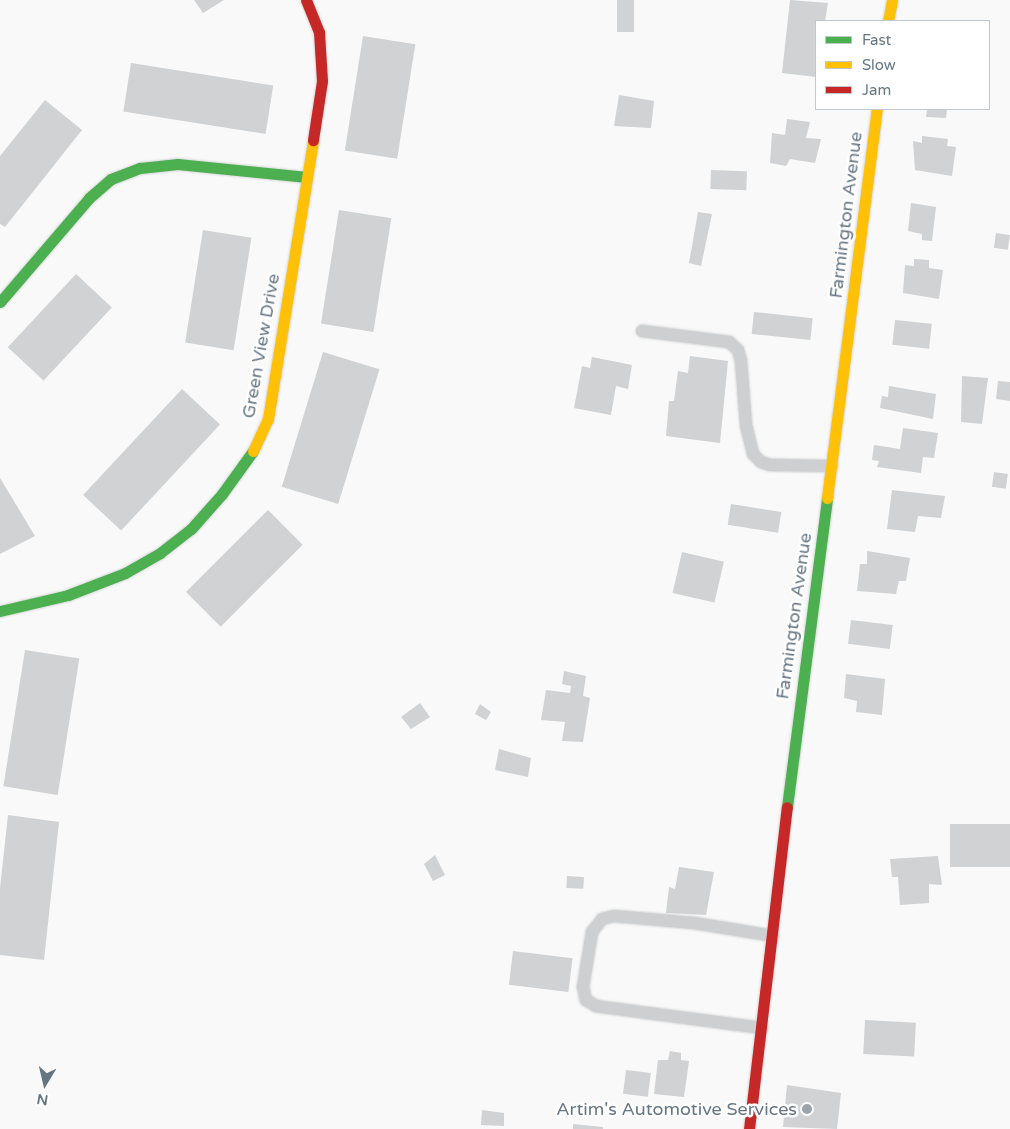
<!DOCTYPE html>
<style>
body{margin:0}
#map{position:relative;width:1010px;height:1129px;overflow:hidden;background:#f9f9f9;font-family:"Varela Round",sans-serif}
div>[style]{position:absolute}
.building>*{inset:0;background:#d0d2d3;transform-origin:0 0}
.roads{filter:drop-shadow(0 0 1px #d5d6d7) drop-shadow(0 0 1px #d5d6d7)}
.lane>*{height:12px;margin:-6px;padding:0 6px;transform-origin:6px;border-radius:6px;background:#cecfd0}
.fast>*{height:11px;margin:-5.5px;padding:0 5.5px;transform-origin:5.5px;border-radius:5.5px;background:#4caf50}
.slow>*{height:11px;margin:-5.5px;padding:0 5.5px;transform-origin:5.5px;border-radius:5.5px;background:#ffc107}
.jam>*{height:11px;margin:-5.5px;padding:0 5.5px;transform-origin:5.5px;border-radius:5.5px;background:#c62828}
.dots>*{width:14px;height:14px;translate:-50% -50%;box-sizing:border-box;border:2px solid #fff;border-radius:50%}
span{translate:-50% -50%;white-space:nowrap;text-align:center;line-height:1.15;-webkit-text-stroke:5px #fff;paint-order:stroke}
.street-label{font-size:18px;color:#657683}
.poi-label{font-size:18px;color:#657683}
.right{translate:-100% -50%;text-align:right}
.legend{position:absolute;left:815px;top:20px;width:175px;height:90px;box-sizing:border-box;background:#fff;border:1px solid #c1c8cd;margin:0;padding:6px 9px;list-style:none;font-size:15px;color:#657683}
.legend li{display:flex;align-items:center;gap:10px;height:25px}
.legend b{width:25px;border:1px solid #c1c8cd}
.north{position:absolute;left:20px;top:1059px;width:50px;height:50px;-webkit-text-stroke:4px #fff;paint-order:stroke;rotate:189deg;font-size:14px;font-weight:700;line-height:20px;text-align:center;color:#657683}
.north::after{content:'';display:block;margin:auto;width:18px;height:22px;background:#657683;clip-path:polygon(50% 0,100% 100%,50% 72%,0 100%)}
</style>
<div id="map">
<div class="building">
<div style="clip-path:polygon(194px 0,224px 0,203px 13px)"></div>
<div style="left:617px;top:0;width:17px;height:32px"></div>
<div style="clip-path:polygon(790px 0,828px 3px,825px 21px,816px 21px,816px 77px,782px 73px)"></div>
<div style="left:363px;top:36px;width:53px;height:116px;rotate:9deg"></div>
<div style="left:131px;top:63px;width:144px;height:49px;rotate:9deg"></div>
<div style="clip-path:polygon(619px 95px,654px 101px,651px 128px,614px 126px)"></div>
<div style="clip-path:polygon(45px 100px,82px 130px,5px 227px,0 224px,0 156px)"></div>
<div style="clip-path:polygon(927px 109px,947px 109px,946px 118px,926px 117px)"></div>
<div style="clip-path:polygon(787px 119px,810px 122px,806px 138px,821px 139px,815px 163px,790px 159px,786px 166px,770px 163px,772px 133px,785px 135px)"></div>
<div style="clip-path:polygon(922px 136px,948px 139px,947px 146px,956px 147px,952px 176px,915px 170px,913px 141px,922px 143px)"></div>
<div style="left:711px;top:170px;width:36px;height:19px;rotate:2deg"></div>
<div style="clip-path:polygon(911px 203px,936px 207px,932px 241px,922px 240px,922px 234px,908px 231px)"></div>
<div style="left:339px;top:210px;width:53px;height:115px;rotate:9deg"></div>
<div style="clip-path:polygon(698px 212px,712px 214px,701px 266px,689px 263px)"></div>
<div style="left:203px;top:230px;width:49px;height:114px;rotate:9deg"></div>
<div style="left:996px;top:233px;width:14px;height:15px;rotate:8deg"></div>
<div style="clip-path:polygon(914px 259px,929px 260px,929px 268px,943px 270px,939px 299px,903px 293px,905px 265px,914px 266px)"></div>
<div style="left:76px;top:274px;width:49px;height:100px;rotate:43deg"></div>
<div style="left:754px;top:312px;width:59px;height:22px;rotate:6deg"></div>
<div style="left:895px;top:320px;width:37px;height:25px;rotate:6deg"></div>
<div style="left:323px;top:352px;width:59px;height:141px;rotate:17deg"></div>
<div style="clip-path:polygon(690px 356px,728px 361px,720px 443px,666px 436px,669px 401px,674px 401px,678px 371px,688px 373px)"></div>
<div style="clip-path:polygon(592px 357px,632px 365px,628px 389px,616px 386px,611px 415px,574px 408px,582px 366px,590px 368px)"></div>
<div style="clip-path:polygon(962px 376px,988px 378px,982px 424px,961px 422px)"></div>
<div style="clip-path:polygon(998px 381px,1010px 382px,1010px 401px,996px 399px)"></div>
<div style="clip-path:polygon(889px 386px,936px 394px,933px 419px,880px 408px,882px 396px,888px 397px)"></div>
<div style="left:182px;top:389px;width:52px;height:145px;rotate:43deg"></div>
<div style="clip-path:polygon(903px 428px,938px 433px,934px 458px,923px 457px,921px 473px,877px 467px,879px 461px,872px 460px,874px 445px,900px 449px)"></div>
<div style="left:994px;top:472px;width:14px;height:15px;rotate:8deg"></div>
<div style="clip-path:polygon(0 478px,35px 536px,0 554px)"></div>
<div style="clip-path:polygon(892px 490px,945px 496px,941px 518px,918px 516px,915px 532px,887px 529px)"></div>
<div style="left:731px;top:504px;width:51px;height:21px;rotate:9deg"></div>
<div style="left:268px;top:510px;width:49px;height:116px;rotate:45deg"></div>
<div style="clip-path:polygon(867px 551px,910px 558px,906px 581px,899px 581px,896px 594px,857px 591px,860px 564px,867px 564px)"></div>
<div style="left:682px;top:552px;width:43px;height:42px;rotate:13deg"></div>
<div style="left:851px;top:620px;width:42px;height:24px;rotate:7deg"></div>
<div style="left:25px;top:650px;width:55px;height:138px;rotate:9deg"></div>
<div style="clip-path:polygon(564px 671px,586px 676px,583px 696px,590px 698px,583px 742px,562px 741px,565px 722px,541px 720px,546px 690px,570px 693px,571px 686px,562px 684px)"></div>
<div style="clip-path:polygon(846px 674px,885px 679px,882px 715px,856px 712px,857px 701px,844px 698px)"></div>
<div style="clip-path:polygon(420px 703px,430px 717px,411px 729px,401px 717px)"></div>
<div style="clip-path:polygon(480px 704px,491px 712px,486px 720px,475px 714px)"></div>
<div style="clip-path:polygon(499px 749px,531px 758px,528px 777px,495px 770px)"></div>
<div style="clip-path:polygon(8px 815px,59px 822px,44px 960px,0 955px,0 888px)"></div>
<div style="left:1010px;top:824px;width:43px;height:60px;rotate:90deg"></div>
<div style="clip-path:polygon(435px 855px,445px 875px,433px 881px,424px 864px)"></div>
<div style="clip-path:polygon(938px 856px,942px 885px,929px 884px,929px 903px,900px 905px,898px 877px,892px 877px,890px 859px)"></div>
<div style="clip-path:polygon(679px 867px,714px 872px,706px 915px,666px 913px,669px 887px,675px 889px)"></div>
<div style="left:567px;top:876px;width:17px;height:12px;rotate:3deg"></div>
<div style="left:513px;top:951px;width:60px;height:34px;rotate:7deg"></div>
<div style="left:865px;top:1020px;width:51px;height:34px;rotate:3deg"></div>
<div style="clip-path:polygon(670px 1051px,681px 1053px,681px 1060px,689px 1061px,684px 1097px,654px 1094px,658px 1060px,668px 1060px)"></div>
<div style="left:626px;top:1070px;width:25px;height:24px;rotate:7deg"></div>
<div style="clip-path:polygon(787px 1085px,841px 1093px,837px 1129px,783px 1127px)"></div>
<div style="clip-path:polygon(482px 1110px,504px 1113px,504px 1126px,481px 1125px)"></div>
<div style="clip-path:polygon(573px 1124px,603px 1127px,603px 1129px,573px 1129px)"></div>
</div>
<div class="roads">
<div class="lane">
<div style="left:642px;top:331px;width:88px;rotate:7.2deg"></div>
<div style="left:729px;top:342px;width:12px;rotate:42deg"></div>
<div style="left:738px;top:350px;width:11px;rotate:75deg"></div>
<div style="left:741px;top:361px;width:64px;rotate:85.5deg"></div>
<div style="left:746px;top:425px;width:30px;rotate:76deg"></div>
<div style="left:753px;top:454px;width:11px;rotate:45deg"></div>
<div style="left:761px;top:462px;width:9px;rotate:18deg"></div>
<div style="left:770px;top:465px;width:62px;rotate:0.9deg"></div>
<div style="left:762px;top:1028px;width:167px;rotate:-172.5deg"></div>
<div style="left:596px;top:1006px;width:12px;rotate:-149deg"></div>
<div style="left:586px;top:1000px;width:13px;rotate:-103deg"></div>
<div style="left:583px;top:987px;width:56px;rotate:-80.7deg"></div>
<div style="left:592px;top:932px;width:16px;rotate:-52deg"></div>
<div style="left:602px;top:919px;width:12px;rotate:-14deg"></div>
<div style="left:614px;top:916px;width:80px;rotate:5deg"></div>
<div style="left:694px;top:923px;width:80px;rotate:9.3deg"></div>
</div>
<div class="fast">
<div style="left:0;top:302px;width:137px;rotate:-49.4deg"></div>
<div style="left:89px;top:198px;width:29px;rotate:-41deg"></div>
<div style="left:111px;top:179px;width:31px;rotate:-21deg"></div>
<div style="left:140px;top:168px;width:38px;rotate:-6deg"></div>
<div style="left:178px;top:164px;width:129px;rotate:5.8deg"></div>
<div style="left:0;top:611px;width:70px;rotate:-13.2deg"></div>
<div style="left:68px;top:595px;width:61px;rotate:-21.1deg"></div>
<div style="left:125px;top:573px;width:40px;rotate:-29.7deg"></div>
<div style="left:160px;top:553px;width:39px;rotate:-38deg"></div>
<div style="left:191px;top:529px;width:47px;rotate:-48.5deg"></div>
<div style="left:222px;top:494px;width:53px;rotate:-54.2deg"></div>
<div style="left:787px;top:807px;width:312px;rotate:-82.6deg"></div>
</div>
<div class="slow">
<div style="left:888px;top:21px;width:21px;rotate:-79deg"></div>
<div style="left:253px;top:451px;width:35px;rotate:-65deg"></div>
<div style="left:268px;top:419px;width:283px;rotate:-80.8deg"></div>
<div style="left:827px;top:498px;width:392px;rotate:-82.7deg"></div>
</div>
<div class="jam">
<div style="left:306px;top:0;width:35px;rotate:68deg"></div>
<div style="left:319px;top:32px;width:49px;rotate:86.5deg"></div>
<div style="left:322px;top:81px;width:60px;rotate:98.7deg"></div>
<div style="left:749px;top:1129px;width:324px;rotate:-83.3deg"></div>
</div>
</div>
<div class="dots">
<div style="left:807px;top:1109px;background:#99a4ac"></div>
</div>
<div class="street-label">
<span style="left:846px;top:215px;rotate:-83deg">Farmington Avenue</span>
<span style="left:261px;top:346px;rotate:-80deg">Green View Drive</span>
<span style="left:794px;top:616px;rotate:-82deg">Farmington Avenue</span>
</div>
<div class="poi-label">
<span class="right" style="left:797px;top:1109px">Artim's Automotive Services</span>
</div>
<ul class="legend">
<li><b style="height:6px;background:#4caf50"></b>Fast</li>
<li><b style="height:6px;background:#ffc107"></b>Slow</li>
<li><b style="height:6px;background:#c62828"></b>Jam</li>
</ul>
<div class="north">N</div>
</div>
